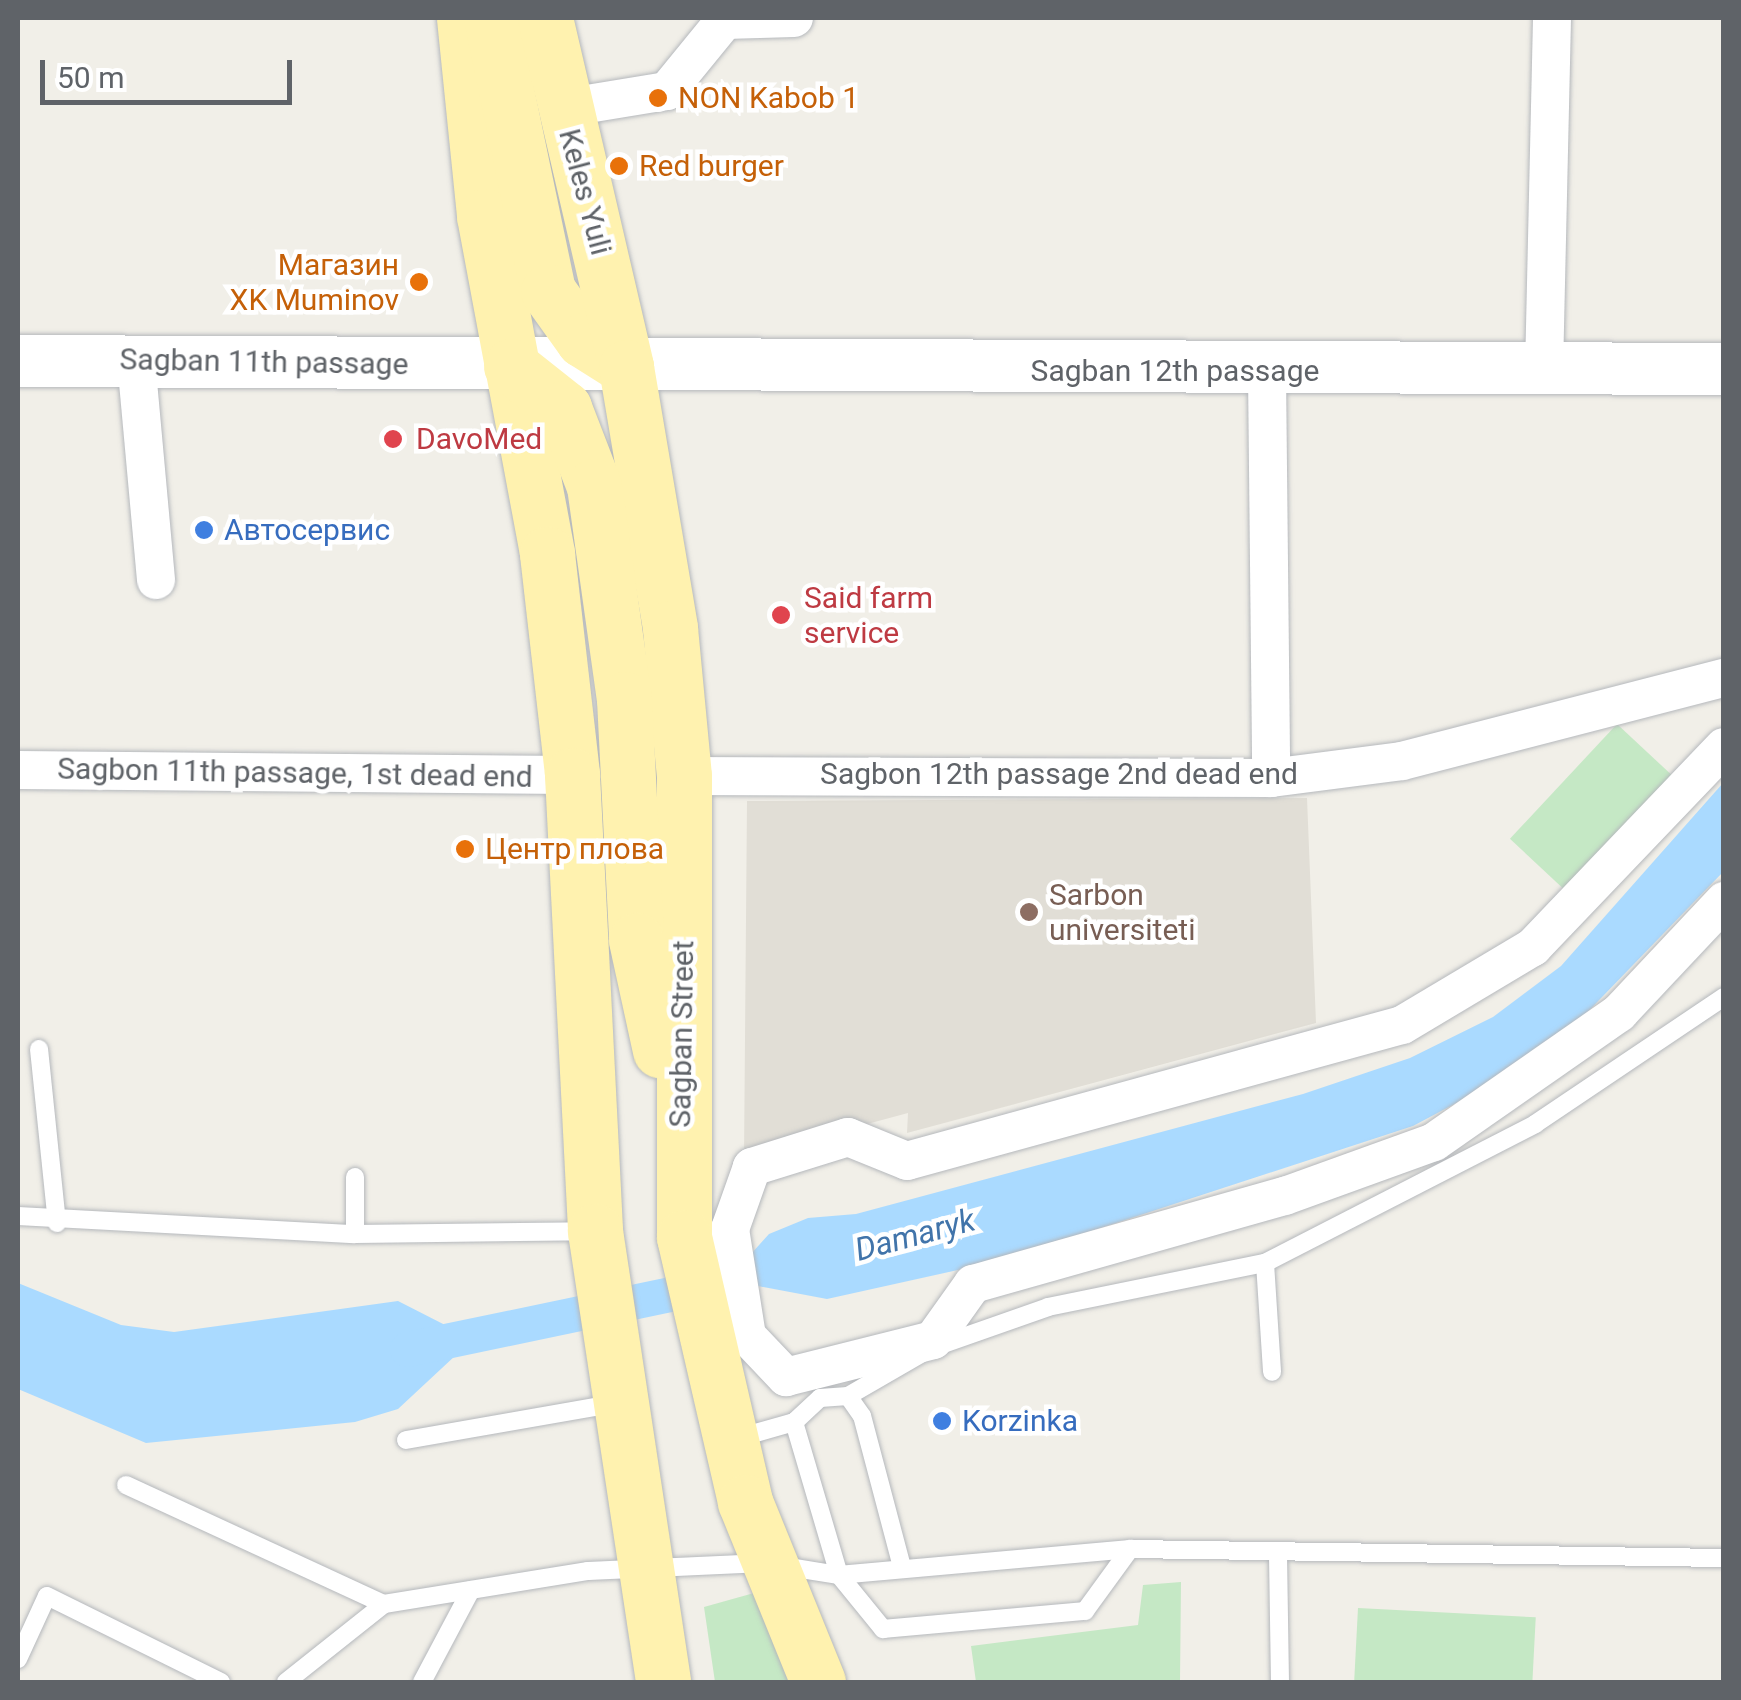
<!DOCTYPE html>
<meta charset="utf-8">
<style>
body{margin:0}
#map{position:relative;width:1741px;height:1700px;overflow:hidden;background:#f1efe8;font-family:Roboto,sans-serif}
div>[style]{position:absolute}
.education>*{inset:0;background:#e1ded6}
.green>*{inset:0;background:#c5e8c5;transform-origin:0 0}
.water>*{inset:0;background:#aadaff}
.canal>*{height:35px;margin:-17.5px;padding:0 17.5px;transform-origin:17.5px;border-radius:17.5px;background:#aadaff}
.roads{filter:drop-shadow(0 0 2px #b5b8bc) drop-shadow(0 0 2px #b5b8bc)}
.lane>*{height:18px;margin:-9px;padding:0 9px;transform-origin:9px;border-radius:9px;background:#fff}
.street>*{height:38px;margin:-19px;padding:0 19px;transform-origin:19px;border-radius:19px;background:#fff}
.secondary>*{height:52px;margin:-26px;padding:0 26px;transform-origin:26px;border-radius:26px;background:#fff}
.primary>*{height:55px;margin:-27.5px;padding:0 27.5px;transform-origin:27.5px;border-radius:27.5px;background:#fff2af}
.dots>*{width:28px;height:28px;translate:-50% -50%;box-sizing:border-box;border:5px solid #fff;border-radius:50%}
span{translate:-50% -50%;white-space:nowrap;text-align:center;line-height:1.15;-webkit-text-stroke:9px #fff;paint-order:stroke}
.food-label{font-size:30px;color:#c56008}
.left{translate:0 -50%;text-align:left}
.right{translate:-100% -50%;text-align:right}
.street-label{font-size:30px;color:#5f6368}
.health-label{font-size:30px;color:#be3a42}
.shop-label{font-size:30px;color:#366cbe}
.education-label{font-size:30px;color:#785e54}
.water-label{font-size:32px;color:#4174aa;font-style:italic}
.frame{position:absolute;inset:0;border:20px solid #5f6368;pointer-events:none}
.scale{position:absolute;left:40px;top:60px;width:252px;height:45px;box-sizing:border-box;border:5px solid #5f6368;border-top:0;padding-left:12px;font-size:30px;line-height:35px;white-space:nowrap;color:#5f6368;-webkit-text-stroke:8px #fff;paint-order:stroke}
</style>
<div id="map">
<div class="education">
<div style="clip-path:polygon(1307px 798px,1316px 1023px,907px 1133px,908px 1113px,744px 1157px,747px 801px)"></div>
</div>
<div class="green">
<div style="left:1617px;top:724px;width:83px;height:157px;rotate:43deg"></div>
<div style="clip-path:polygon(1181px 1582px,1180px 1682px,976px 1682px,971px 1646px,1138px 1625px,1143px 1585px)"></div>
<div style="clip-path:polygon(754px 1593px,790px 1682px,715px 1682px,704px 1607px)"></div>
<div style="left:1358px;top:1608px;width:178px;height:74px;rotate:3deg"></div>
</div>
<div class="water">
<div style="clip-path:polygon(1723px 783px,1723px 872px,1574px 1026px,1507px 1076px,1413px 1126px,1003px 1260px,827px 1299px,758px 1286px,751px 1254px,769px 1234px,808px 1218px,856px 1214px,1303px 1094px,1410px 1058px,1493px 1017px,1561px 966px)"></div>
<div style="clip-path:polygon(18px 1283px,121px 1325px,174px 1332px,398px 1301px,449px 1327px,456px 1355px,398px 1409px,355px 1422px,146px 1443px,18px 1389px)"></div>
</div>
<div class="canal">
<div style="left:407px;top:1349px;width:313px;rotate:-11.8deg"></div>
</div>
<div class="roads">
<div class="lane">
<div style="left:39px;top:1049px;width:175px;rotate:84.1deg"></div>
<div style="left:355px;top:1177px;width:57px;rotate:90deg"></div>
<div style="left:18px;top:1216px;width:337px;rotate:3.1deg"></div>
<div style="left:355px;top:1234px;width:235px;rotate:-0.7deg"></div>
<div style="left:1265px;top:1263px;width:304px;rotate:-27.2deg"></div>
<div style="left:1535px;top:1124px;width:228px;rotate:-33.9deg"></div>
<div style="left:848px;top:1396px;width:94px;rotate:-30.1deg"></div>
<div style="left:929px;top:1349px;width:126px;rotate:-19.4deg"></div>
<div style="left:1048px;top:1307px;width:221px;rotate:-11.5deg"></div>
<div style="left:1265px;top:1263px;width:109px;rotate:86.3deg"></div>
<div style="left:738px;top:1438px;width:58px;rotate:-15.9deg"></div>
<div style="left:406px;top:1440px;width:214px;rotate:-9.9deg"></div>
<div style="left:126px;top:1485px;width:284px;rotate:24.8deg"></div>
<div style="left:1278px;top:1555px;width:127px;rotate:89.1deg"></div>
<div style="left:902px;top:1567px;width:156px;rotate:-104.8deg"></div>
<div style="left:862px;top:1416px;width:24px;rotate:-125deg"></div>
<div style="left:848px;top:1396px;width:28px;rotate:176deg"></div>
<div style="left:820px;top:1398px;width:35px;rotate:137deg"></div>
<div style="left:794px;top:1422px;width:159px;rotate:73.6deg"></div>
<div style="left:839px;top:1575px;width:70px;rotate:50.8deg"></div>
<div style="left:883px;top:1629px;width:203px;rotate:-5.1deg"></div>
<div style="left:1085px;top:1611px;width:77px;rotate:-54deg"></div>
<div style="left:18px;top:1659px;width:69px;rotate:-65.3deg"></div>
<div style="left:47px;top:1596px;width:194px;rotate:26.3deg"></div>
<div style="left:286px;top:1682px;width:125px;rotate:-38.5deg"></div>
<div style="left:384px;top:1604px;width:207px;rotate:-9.2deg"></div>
<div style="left:588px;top:1571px;width:176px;rotate:-2.6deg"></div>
<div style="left:764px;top:1563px;width:76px;rotate:9.1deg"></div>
<div style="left:839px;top:1575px;width:292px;rotate:-5.1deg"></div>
<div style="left:1130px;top:1549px;width:594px;rotate:0.87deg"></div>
<div style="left:422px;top:1682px;width:104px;rotate:-62deg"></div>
</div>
<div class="street">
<div style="left:563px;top:108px;width:105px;rotate:-9.3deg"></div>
<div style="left:667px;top:91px;width:92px;rotate:-50.8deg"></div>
<div style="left:725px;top:20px;width:69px;rotate:-1.7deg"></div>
<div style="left:136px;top:360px;width:221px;rotate:84.8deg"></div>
<div style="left:1544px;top:371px;width:353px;rotate:-88.7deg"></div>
<div style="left:1267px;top:372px;width:406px;rotate:89.4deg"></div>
<div style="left:1724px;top:747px;width:277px;rotate:133.7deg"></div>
<div style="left:1533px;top:947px;width:152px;rotate:149.2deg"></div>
<div style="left:1402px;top:1025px;width:513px;rotate:164.64deg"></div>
<div style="left:907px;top:1161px;width:64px;rotate:-157.9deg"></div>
<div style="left:848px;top:1137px;width:101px;rotate:162.6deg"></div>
<div style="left:752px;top:1167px;width:66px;rotate:109.5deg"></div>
<div style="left:730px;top:1229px;width:108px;rotate:81deg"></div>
<div style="left:747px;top:1336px;width:57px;rotate:46.4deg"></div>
<div style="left:786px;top:1377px;width:152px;rotate:-14.1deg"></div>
<div style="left:933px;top:1340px;width:69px;rotate:-54.5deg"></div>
<div style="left:973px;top:1284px;width:324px;rotate:-15.8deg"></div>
<div style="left:1285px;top:1196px;width:158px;rotate:-19.9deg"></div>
<div style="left:1434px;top:1142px;width:226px;rotate:-34.9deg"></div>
<div style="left:1619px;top:1013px;width:154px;rotate:-46.8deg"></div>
<div style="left:18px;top:770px;width:554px;rotate:0.52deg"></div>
<div style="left:684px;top:776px;width:587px;rotate:0.2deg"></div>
<div style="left:1271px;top:778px;width:132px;rotate:-7.4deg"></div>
<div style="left:1402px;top:761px;width:333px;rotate:-14.5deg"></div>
</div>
<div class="secondary">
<div style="left:18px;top:361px;width:1706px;rotate:0.27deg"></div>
</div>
<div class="primary">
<div style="left:464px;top:18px;width:199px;rotate:84.2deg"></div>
<div style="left:484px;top:216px;width:344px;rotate:79.4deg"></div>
<div style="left:547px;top:554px;width:222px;rotate:83.5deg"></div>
<div style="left:572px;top:775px;width:457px;rotate:87.1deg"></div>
<div style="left:595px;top:1231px;width:456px;rotate:81.4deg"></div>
<div style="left:491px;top:18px;width:279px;rotate:78.2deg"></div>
<div style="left:548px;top:291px;width:60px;rotate:54.5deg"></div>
<div style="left:583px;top:340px;width:51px;rotate:32.1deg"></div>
<div style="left:545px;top:18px;width:358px;rotate:76.9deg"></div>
<div style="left:626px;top:367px;width:265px;rotate:80.4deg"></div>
<div style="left:670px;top:628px;width:149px;rotate:84.6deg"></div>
<div style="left:684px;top:776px;width:461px;rotate:90deg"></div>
<div style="left:684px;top:1237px;width:272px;rotate:77deg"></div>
<div style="left:745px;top:1502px;width:194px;rotate:67.9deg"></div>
<div style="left:511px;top:366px;width:68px;rotate:38.4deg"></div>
<div style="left:564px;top:408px;width:84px;rotate:69deg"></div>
<div style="left:594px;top:486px;width:215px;rotate:82deg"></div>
<div style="left:624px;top:699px;width:241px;rotate:87.1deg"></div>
<div style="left:636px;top:940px;width:113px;rotate:77.7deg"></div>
</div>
</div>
<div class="dots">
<div style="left:658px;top:98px;background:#e8710a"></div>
<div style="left:619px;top:166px;background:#e8710a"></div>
<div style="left:419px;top:282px;background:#e8710a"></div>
<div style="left:393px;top:439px;background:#e0444e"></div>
<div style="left:204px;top:530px;background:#3f7fe0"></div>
<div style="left:781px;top:615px;background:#e0444e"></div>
<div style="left:465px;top:849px;background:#e8710a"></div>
<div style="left:1029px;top:912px;background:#8d6e63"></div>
<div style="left:942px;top:1421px;background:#3f7fe0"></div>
</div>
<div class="food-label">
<span class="left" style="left:678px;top:98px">NON Kabob 1</span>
<span class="left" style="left:639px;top:166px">Red burger</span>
<span class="right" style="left:399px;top:282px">Магазин<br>XK Muminov</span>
<span class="left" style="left:485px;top:849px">Центр плова</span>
</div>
<div class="street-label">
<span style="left:585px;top:192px;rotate:75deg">Keles Yuli</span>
<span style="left:264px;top:362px;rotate:1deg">Sagban 11th passage</span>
<span style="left:1175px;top:371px">Sagban 12th passage</span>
<span style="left:295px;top:773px;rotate:1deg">Sagbon 11th passage, 1st dead end</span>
<span style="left:1059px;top:774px">Sagbon 12th passage 2nd dead end</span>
<span style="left:682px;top:1034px;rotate:-89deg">Sagban Street</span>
</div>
<div class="health-label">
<span class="left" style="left:416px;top:439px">DavoMed</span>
<span class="left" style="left:804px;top:615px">Said farm<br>service</span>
</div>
<div class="shop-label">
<span class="left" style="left:224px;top:530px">Автосервис</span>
<span class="left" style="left:962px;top:1421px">Korzinka</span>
</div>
<div class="education-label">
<span class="left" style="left:1049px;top:912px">Sarbon<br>universiteti</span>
</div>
<div class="water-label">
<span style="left:915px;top:1235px;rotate:-15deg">Damaryk</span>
</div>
<div class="frame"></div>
<div class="scale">50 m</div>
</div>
